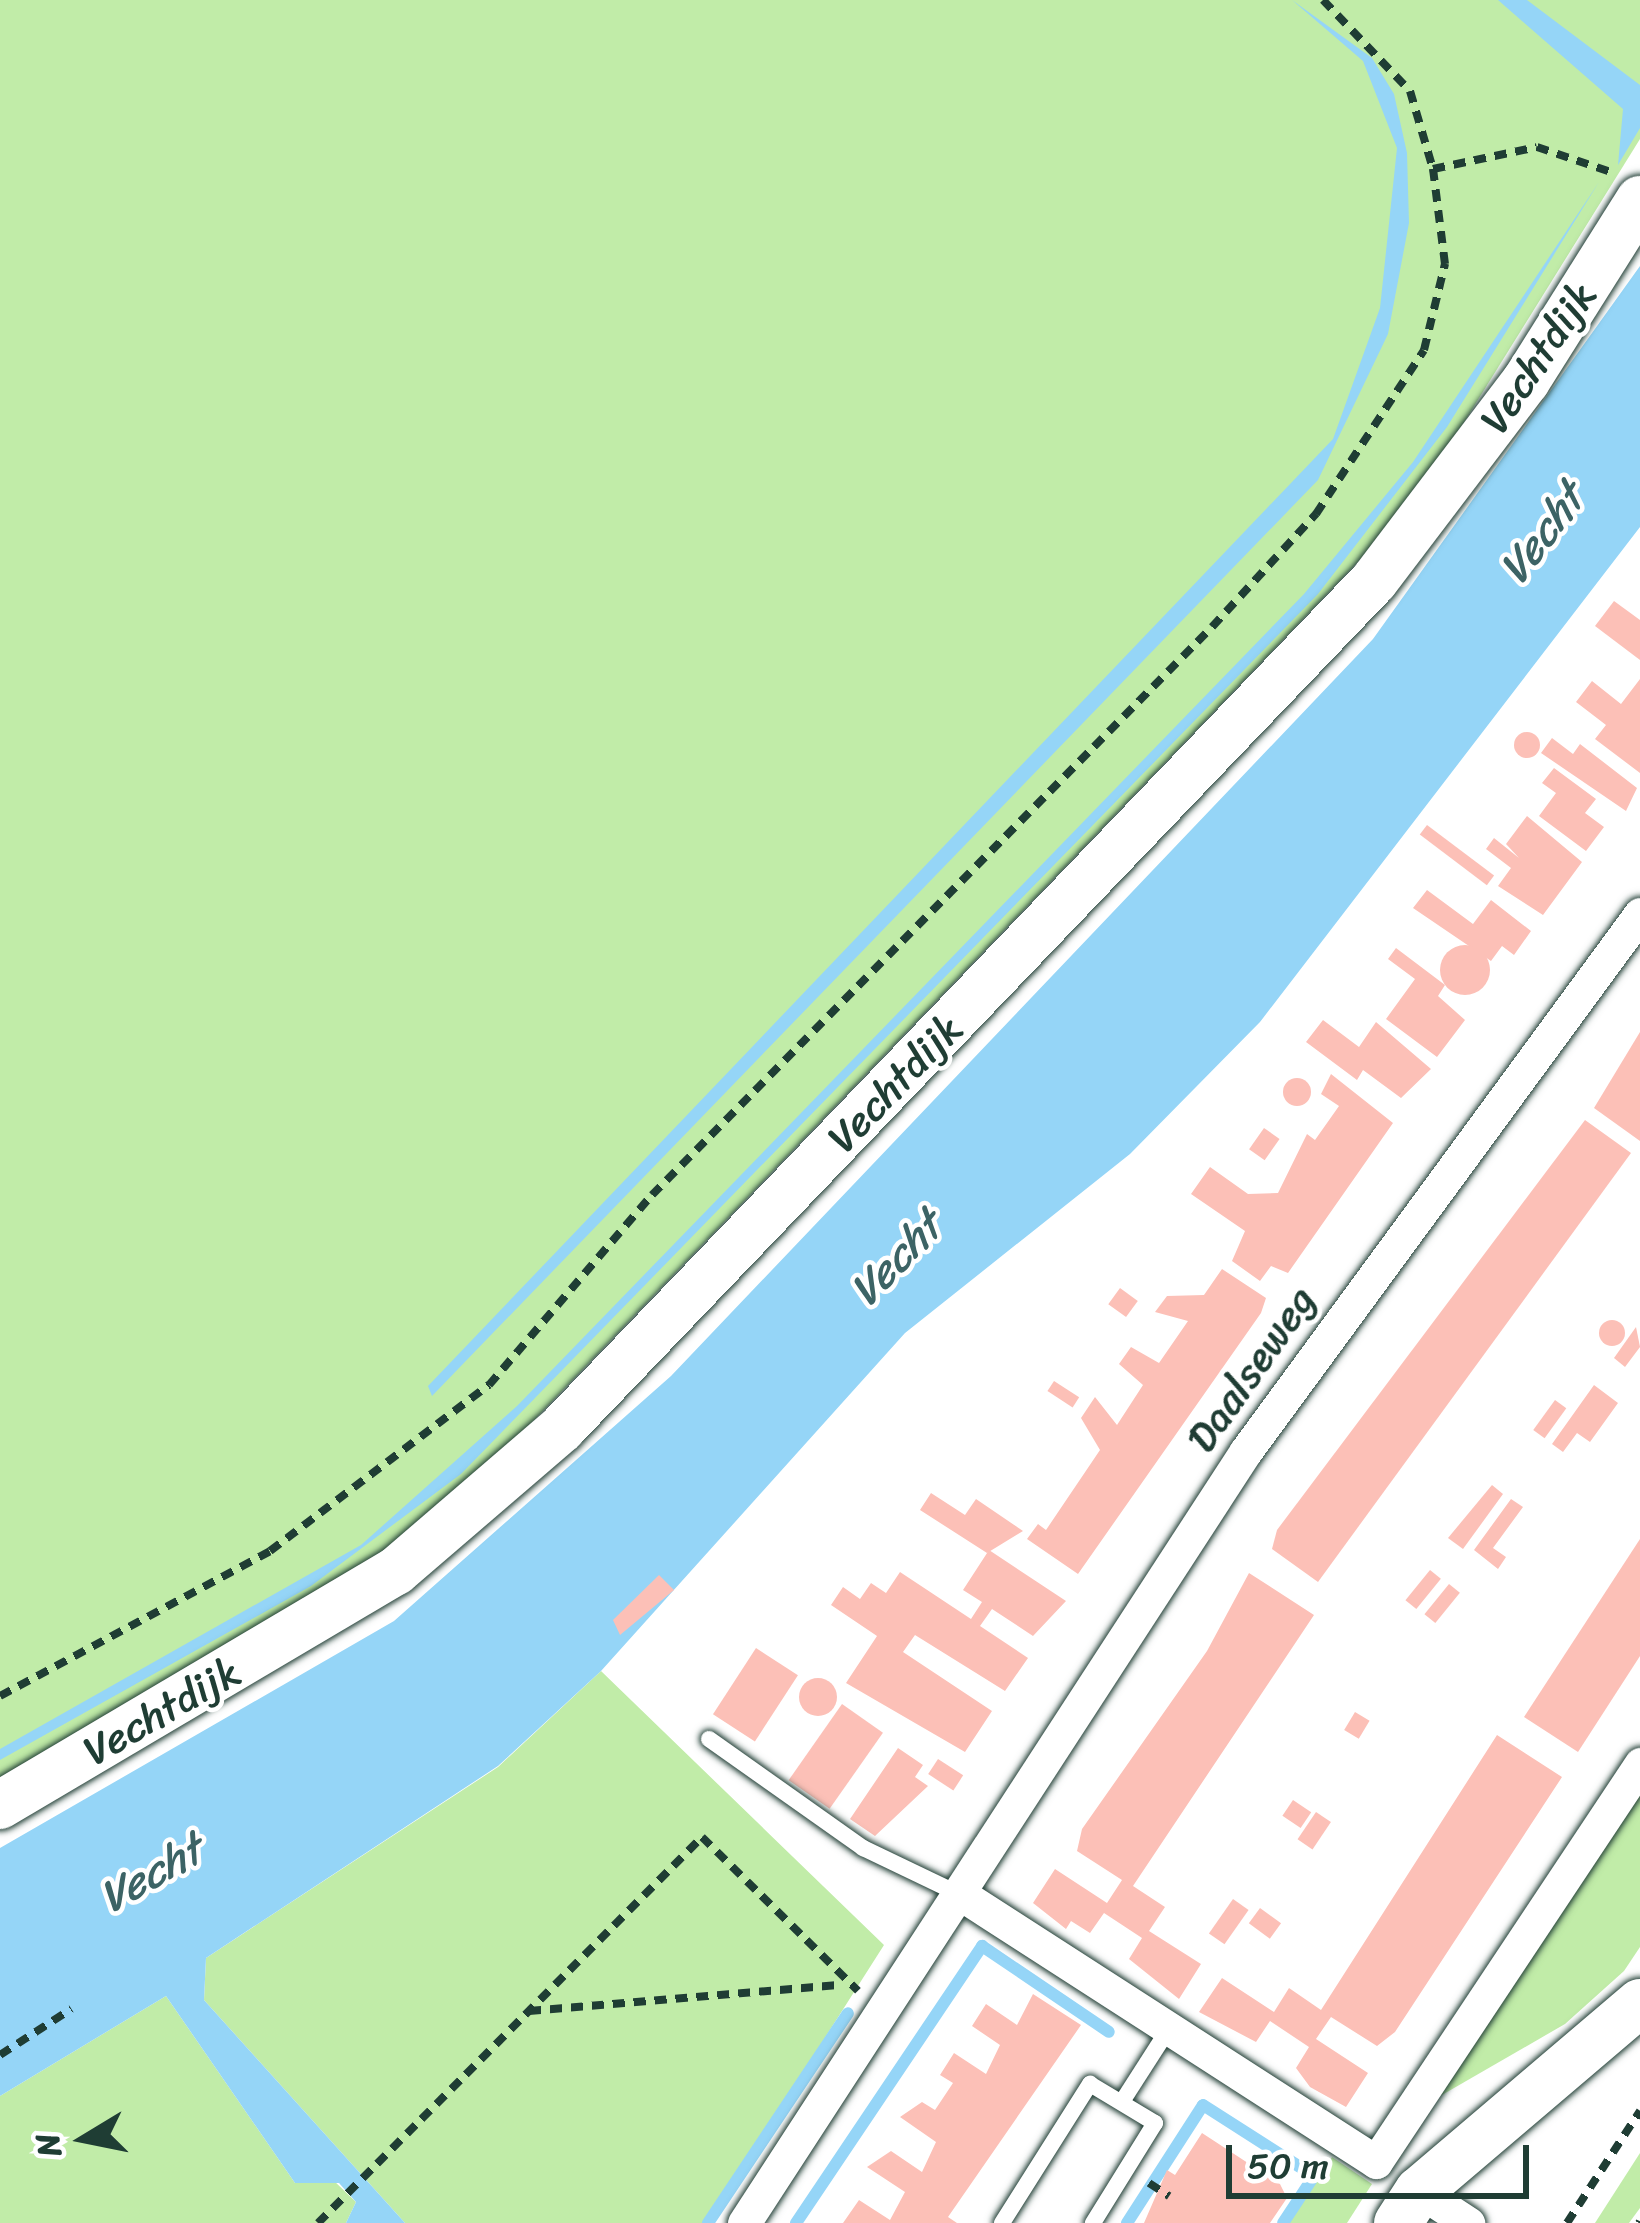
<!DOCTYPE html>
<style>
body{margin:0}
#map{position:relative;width:1640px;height:2223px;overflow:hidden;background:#fff;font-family:Sriracha,sans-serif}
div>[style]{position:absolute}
.green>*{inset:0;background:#c1eca8}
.water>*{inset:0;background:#95d5f7}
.stream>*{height:12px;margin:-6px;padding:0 6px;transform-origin:6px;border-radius:6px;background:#95d5f7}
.building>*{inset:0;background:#fcc0b7;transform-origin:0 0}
.round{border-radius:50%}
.path>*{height:8px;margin-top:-4px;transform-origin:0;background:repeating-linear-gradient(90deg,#1f3d34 0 12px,transparent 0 21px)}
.roads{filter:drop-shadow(0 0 3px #1f3d34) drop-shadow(0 0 3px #1f3d34)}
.lane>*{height:16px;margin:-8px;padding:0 8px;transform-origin:8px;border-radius:8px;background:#fff}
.street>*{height:33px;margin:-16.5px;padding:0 16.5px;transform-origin:16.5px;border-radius:16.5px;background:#fff}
.secondary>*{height:48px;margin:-24px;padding:0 24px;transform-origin:24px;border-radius:24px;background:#fff}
span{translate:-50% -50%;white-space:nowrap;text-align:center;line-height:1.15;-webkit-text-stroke:9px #fff;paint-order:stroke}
.street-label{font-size:42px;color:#1f3d34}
.water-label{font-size:45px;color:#3c6365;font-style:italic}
.north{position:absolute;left:24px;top:2079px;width:120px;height:120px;-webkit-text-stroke:9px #fff;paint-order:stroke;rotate:260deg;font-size:33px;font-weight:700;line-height:48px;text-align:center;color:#1f3d34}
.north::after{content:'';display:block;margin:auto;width:42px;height:54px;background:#1f3d34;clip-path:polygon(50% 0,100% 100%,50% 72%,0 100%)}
.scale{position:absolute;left:1226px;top:2145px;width:303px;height:54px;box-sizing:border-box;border:6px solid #1f3d34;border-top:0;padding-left:15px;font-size:36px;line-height:42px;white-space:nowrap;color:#1f3d34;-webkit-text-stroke:9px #fff;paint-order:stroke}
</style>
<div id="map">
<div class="green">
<div style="clip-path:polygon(0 0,1640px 0,1640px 139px,1448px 448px,1373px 546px,441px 1517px,0 1782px)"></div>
<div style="clip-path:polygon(601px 1671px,884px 1945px,707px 2223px,405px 2223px,204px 2000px,206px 1958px,498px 1767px)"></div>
<div style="clip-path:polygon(1640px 1793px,1640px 1947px,1624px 1971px,1565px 2024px,1435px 2099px)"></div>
<div style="clip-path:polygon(166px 1996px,295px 2183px,332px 2179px,356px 2202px,346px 2223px,0 2223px,0 2096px)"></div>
<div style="clip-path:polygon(1640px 2153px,1640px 2208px,1629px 2223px,1595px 2223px)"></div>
<div style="clip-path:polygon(1332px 2157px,1372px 2184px,1347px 2223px,1289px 2223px)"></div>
</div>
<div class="water">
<div style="clip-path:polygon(1292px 0,1372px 58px,1394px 94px,1407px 153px,1409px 223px,1388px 334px,1318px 480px,432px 1396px,428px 1386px,1333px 439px,1380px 308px,1397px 148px,1363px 61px)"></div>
<div style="clip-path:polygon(1498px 0,1527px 0,1640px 85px,1640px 128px,1618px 165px,1623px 109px)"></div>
<div style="clip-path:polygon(1599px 182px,1447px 427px,1318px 594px,461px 1474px,311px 1586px,0 1760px,0 1749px,361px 1545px,517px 1406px,1304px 594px,1413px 462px)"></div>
<div style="clip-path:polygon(1640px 266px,1640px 527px,1260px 1022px,1130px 1154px,905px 1333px,601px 1671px,498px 1766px,206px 1958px,204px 2000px,405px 2223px,346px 2223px,356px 2202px,339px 2183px,295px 2183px,166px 1996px,0 2096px,0 1848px,394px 1621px,671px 1376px,1373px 639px)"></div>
</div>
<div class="stream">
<div style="left:708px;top:2223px;width:252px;rotate:-56.3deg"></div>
<div style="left:796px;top:2223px;width:334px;rotate:-56.1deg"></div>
<div style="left:982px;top:1946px;width:153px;rotate:34.1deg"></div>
<div style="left:1127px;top:2223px;width:140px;rotate:-57.2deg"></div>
<div style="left:1203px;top:2105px;width:132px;rotate:32.6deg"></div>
<div style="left:1314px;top:2176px;width:56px;rotate:123.4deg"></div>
</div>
<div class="building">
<div style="clip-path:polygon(1614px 601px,1640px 620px,1640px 660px,1595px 626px)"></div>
<div style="clip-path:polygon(1640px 679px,1640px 773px,1595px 739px,1606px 725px,1576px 702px,1592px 681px,1621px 704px)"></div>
<div class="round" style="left:1514px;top:732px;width:26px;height:26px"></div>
<div style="clip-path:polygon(1552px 738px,1573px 754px,1580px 744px,1637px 788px,1626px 811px,1541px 753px)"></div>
<div style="clip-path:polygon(1554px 768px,1596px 799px,1585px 813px,1604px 827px,1586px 851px,1539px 816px,1556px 793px,1542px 783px)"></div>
<div style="clip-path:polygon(1527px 816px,1582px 862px,1543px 915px,1498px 886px,1511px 868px,1486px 849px,1494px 838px,1519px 858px,1506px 844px)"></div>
<div style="left:1427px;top:825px;width:84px;height:12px;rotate:37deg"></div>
<div style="clip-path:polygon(1427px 890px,1473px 924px,1491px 900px,1531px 931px,1514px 955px,1502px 946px,1491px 961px,1413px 908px)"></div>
<div class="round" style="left:1440px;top:945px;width:50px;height:50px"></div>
<div style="clip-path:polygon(1396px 948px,1445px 985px,1438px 996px,1465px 1020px,1437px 1057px,1386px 1019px,1415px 979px,1388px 959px)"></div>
<div style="clip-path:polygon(1323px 1020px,1359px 1047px,1376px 1022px,1431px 1069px,1401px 1098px,1363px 1070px,1357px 1080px,1306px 1042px)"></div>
<div style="clip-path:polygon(1640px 1032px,1640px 1141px,1594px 1108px)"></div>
<div style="clip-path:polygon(1331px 1074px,1393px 1123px,1288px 1273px,1271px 1266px,1260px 1281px,1232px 1261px,1245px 1231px,1191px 1194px,1210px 1167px,1248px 1194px,1278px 1193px,1307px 1134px,1315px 1140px,1339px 1106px,1321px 1094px)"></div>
<div class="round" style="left:1283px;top:1078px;width:28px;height:28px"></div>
<div style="clip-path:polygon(1585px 1120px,1631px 1153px,1318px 1582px,1272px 1549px,1277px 1530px)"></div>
<div style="left:1264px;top:1128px;width:19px;height:26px;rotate:35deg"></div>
<div style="clip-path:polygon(1222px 1269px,1266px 1298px,1261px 1313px,1078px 1574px,1027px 1539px,1038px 1524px,1046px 1530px,1100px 1450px,1081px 1418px,1095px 1397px,1117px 1425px,1143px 1385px,1119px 1364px,1131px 1347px,1159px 1363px,1188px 1321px,1155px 1312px,1167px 1296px,1204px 1295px)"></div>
<div style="left:1120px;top:1288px;width:22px;height:20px;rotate:36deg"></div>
<div class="round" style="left:1599px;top:1320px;width:26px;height:26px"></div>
<div style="clip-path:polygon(1636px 1327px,1640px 1347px,1625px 1367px,1614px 1358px)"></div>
<div style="left:1054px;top:1381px;width:30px;height:12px;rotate:33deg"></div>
<div style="clip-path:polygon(1594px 1385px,1618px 1403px,1590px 1442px,1577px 1433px,1563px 1452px,1552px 1444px)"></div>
<div style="left:1555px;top:1400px;width:14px;height:37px;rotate:36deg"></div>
<div style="clip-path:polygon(1492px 1485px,1503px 1494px,1463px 1549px,1448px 1538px)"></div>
<div style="clip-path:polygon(931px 1493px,965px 1515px,976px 1499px,1023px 1531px,987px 1553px,920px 1510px)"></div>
<div style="clip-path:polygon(1511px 1499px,1523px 1507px,1493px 1548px,1506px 1557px,1498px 1569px,1474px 1550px)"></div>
<div style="clip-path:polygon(1640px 1539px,1640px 1656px,1578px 1752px,1524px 1717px)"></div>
<div style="clip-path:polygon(989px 1550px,1066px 1601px,1033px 1636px,992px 1609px,980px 1626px,1028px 1658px,1005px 1691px,915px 1635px,903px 1652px,992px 1711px,965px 1752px,846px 1683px,877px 1636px,831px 1605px,843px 1587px,860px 1599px,871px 1583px,886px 1593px,900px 1572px,971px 1619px,982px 1602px,963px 1590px)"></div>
<div style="left:1430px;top:1570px;width:14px;height:39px;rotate:39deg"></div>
<div style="clip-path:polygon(1249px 1573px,1314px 1615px,1133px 1886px,1165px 1907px,1149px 1931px,1201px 1964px,1179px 1999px,1129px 1959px,1142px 1938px,1104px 1913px,1090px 1933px,1071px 1921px,1066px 1929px,1033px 1903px,1055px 1869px,1107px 1903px,1122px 1880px,1077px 1851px,1082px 1829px,1207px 1651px)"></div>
<div style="clip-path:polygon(659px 1575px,674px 1590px,620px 1635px,613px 1620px)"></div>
<div style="left:1449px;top:1584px;width:14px;height:39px;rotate:39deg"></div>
<div style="left:756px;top:1648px;width:50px;height:79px;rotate:33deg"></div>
<div class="round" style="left:799px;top:1678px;width:38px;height:38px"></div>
<div style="left:842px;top:1704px;width:50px;height:93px;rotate:35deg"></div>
<div style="left:1355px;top:1712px;width:17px;height:21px;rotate:31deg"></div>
<div style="clip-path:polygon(1497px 1735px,1562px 1777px,1395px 2032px,1377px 2046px,1331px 2017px,1316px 2039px,1368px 2073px,1346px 2107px,1310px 2087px,1296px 2068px,1309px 2047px,1270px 2021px,1256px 2042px,1199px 2012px,1222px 1978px,1274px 2012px,1289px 1988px,1321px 2010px)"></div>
<div style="clip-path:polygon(898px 1748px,923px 1765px,915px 1777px,928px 1786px,875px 1836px,850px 1819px)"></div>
<div style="left:938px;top:1759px;width:30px;height:18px;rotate:33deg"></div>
<div style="left:1293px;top:1800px;width:22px;height:19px;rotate:34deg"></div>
<div style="left:1316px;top:1812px;width:18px;height:33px;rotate:34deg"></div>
<div style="left:1233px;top:1899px;width:19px;height:42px;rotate:35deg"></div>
<div style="left:1260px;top:1908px;width:26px;height:19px;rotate:36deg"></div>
<div style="clip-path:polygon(1033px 1994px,1081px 2025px,948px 2217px,957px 2223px,843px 2223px,859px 2200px,890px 2220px,905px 2192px,867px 2167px,891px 2151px,922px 2172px,936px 2142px,900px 2117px,922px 2102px,935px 2110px,953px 2083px,940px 2075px,954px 2053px,986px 2074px,1000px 2045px,972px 2026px,986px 2004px,1017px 2025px)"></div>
<div style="clip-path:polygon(1202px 2133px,1280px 2184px,1287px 2198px,1270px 2223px,1144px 2223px,1167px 2170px,1175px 2175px)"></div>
</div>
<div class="path">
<div style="left:1323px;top:0;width:126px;rotate:46.3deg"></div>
<div style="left:1410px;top:91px;width:81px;rotate:73.6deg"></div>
<div style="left:1433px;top:169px;width:106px;rotate:-11.9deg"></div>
<div style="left:1537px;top:147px;width:78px;rotate:18.7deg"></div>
<div style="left:0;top:1696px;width:306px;rotate:-28.2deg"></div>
<div style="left:270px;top:1551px;width:275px;rotate:-37.2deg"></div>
<div style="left:489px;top:1385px;width:250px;rotate:-49.4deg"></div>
<div style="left:652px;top:1195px;width:798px;rotate:-45.41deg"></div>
<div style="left:1212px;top:627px;width:154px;rotate:-47.4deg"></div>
<div style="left:1316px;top:514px;width:196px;rotate:-56.6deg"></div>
<div style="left:1424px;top:350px;width:89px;rotate:-76.3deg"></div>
<div style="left:1445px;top:264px;width:96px;rotate:-97.2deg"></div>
<div style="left:529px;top:2011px;width:313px;rotate:-4.8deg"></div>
<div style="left:0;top:2055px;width:85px;rotate:-32.9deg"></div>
<div style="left:1149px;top:2183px;width:24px;rotate:33deg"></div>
<div style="left:318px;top:2223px;width:544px;rotate:-45.15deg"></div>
<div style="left:702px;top:1837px;width:219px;rotate:44.6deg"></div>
<div style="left:1567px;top:2223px;width:134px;rotate:-56.9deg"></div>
<div style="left:1639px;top:2223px;width:2px;rotate:-63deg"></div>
</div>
<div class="roads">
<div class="lane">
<div style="left:709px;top:1739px;width:189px;rotate:35.3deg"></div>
<div style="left:863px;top:1848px;width:106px;rotate:25.6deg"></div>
<div style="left:1125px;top:2097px;width:83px;rotate:-57.3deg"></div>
<div style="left:1002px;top:2223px;width:165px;rotate:-57.7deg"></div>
<div style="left:1090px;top:2084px;width:76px;rotate:31deg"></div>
<div style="left:1155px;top:2123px;width:118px;rotate:121.8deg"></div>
</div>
<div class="street">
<div style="left:965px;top:1897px;width:489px;rotate:32.8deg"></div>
<div style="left:1376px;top:2162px;width:478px;rotate:-56.4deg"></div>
<div style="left:1419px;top:2191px;width:59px;rotate:33.1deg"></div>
<div style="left:744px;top:2223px;width:921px;rotate:-56.97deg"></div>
<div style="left:1246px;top:1451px;width:666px;rotate:-53.73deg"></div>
</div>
<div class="secondary">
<div style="left:0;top:1805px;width:460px;rotate:-30.6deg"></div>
<div style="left:396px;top:1571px;width:219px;rotate:-40.7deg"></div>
<div style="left:562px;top:1428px;width:1173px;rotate:-46.21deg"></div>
<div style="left:1374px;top:581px;width:251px;rotate:-52.8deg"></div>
<div style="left:1526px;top:381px;width:214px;rotate:-57.8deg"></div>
<div style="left:1398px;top:2223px;width:38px;rotate:-57deg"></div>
<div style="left:1419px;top:2191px;width:290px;rotate:-40.4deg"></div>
</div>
</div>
<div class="street-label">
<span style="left:1538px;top:357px;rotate:-56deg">Vechtdijk</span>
<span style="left:895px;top:1083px;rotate:-46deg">Vechtdijk</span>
<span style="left:1251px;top:1369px;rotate:-55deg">Daalseweg</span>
<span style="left:162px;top:1711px;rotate:-30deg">Vechtdijk</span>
</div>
<div class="water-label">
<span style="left:1542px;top:534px;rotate:-53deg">Vecht</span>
<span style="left:896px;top:1259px;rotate:-46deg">Vecht</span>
<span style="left:151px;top:1874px;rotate:-30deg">Vecht</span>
</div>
<div class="north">N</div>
<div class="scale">50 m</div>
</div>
